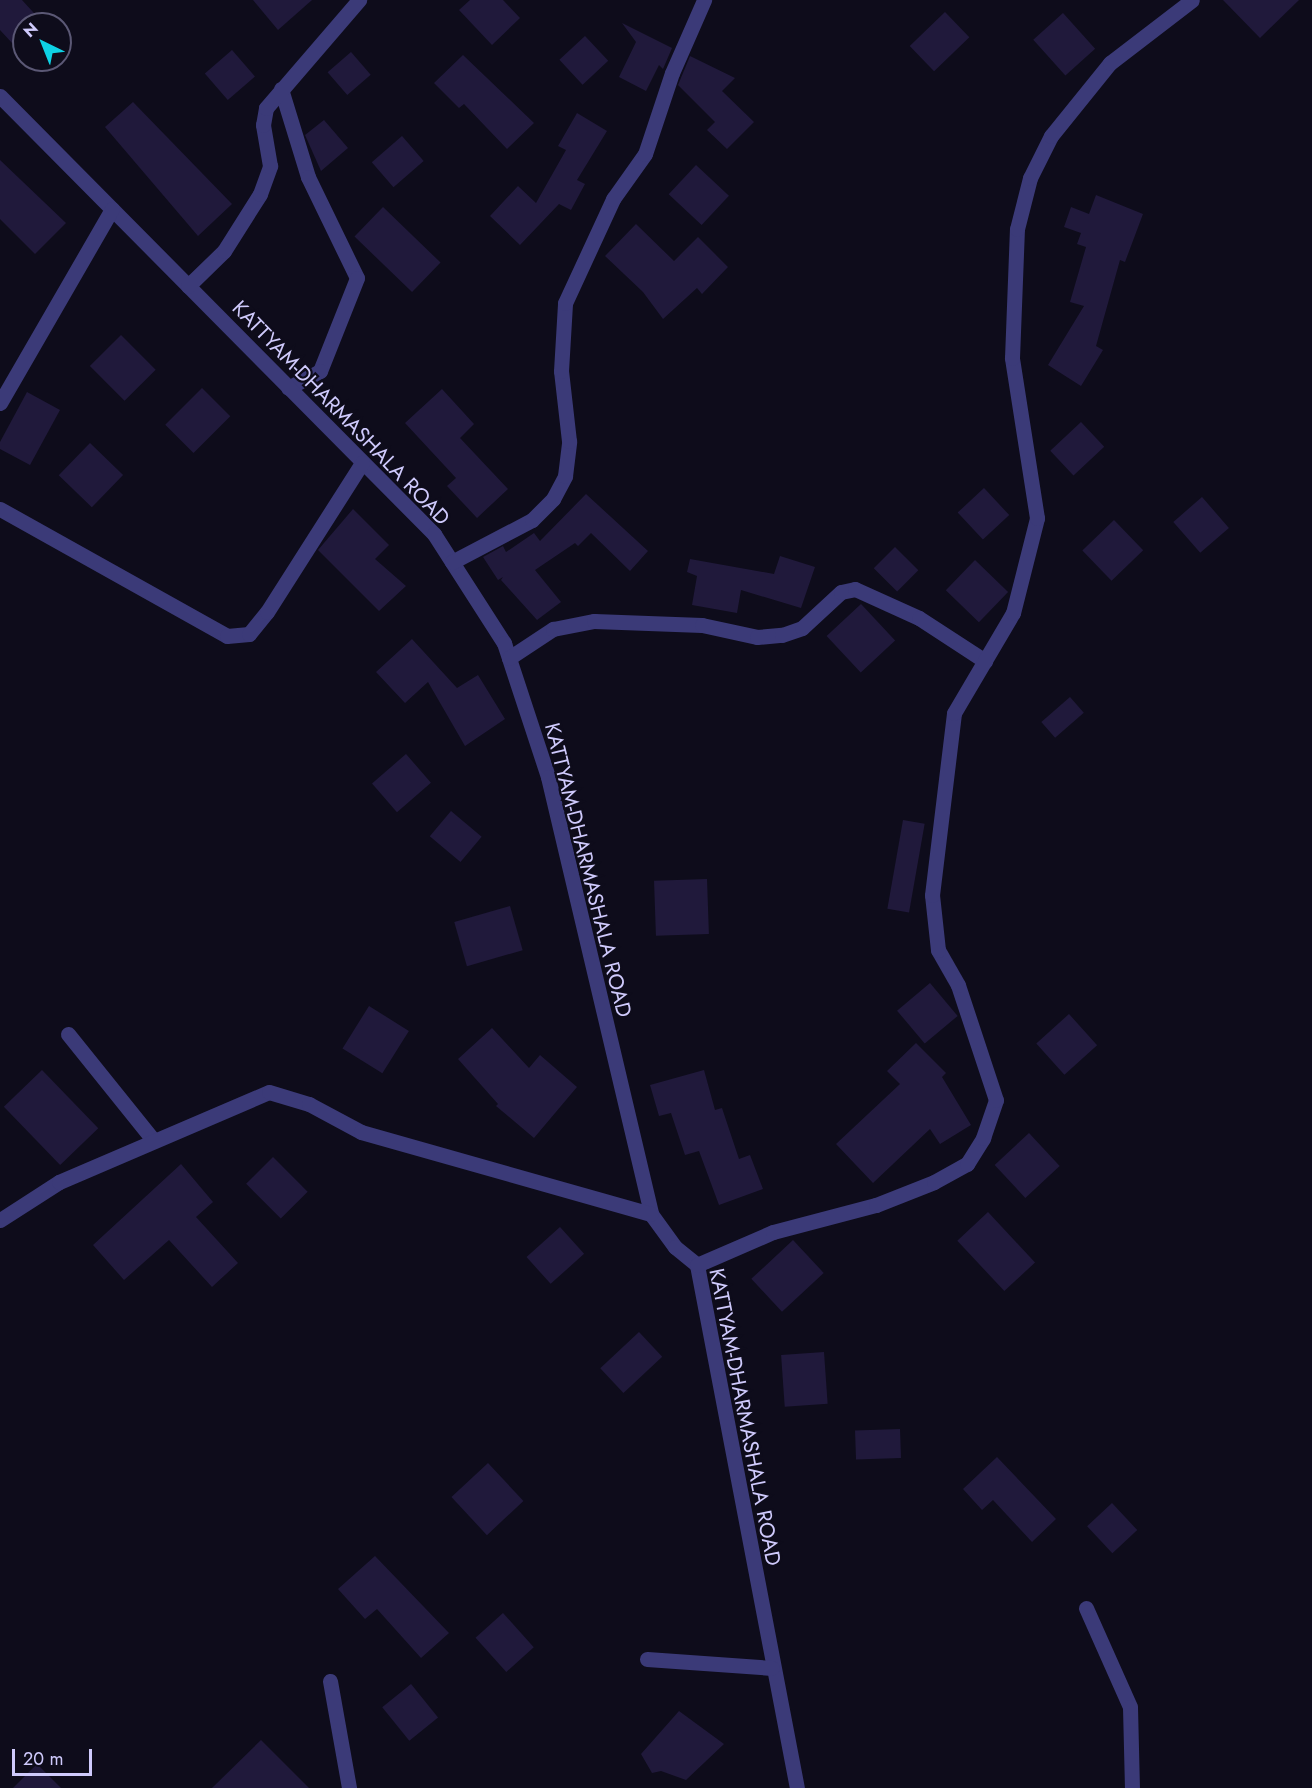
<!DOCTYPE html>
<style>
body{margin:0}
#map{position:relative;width:1312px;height:1788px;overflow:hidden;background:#0e0c1b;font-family:Jost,sans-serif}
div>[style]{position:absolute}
.building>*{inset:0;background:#20193b;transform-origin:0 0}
.minor>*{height:15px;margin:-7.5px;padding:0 7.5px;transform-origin:7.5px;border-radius:7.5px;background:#3b3a78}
span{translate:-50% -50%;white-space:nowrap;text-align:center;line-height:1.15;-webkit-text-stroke:4.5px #0e0c1b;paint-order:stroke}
.street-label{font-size:21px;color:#cfcafc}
.north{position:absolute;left:12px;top:12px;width:60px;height:60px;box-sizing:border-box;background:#0e0c1b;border:2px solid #5b5875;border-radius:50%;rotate:317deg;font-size:16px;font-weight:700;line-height:24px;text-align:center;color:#cfcafc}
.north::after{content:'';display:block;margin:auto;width:21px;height:27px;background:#0ed2e4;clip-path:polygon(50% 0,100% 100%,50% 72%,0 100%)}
.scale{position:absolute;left:12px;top:1749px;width:80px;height:27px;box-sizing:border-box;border:3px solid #cfcafc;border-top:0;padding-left:8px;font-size:18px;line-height:21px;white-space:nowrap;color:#cfcafc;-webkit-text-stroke:4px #0e0c1b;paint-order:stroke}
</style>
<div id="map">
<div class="building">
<div style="clip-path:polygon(0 0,22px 0,44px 24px,24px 24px,24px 56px,0 30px)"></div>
<div style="clip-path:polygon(253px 0,312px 0,278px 30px)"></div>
<div style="clip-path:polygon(470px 0,503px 0,520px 18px,492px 45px,459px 10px)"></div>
<div style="clip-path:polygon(1223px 0,1299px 0,1260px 38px)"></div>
<div style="left:945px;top:12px;width:35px;height:49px;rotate:46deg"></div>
<div style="left:1063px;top:13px;width:48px;height:40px;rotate:48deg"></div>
<div style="clip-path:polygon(622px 23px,672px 48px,663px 69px,659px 65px,646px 91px,619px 77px,636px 42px)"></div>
<div style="left:585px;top:36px;width:34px;height:35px;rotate:47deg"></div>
<div style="left:232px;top:50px;width:35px;height:36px;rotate:49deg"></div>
<div style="left:351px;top:52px;width:30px;height:31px;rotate:49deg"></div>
<div style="clip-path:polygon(463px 55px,534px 123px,507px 149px,464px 104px,459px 108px,434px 83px)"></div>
<div style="clip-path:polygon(690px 56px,735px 78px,722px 91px,754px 122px,727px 149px,707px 130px,715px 122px,678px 85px)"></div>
<div style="clip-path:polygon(133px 102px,232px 204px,198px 236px,105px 127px)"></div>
<div style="clip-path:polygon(577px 113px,607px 131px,577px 180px,585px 184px,571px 210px,559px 204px,520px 245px,490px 216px,518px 186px,536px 203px,566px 150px,558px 146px)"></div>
<div style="clip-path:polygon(324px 120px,348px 148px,321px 171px,305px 135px)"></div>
<div style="left:402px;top:136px;width:33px;height:40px;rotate:49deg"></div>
<div style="clip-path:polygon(0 160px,66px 223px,35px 254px,0 219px)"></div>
<div style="left:696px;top:165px;width:45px;height:40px;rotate:43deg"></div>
<div style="clip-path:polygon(1096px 195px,1143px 214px,1125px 262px,1120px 260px,1096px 346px,1103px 350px,1081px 386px,1048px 365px,1084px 306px,1070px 302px,1086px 247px,1077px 244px,1081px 233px,1064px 227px,1071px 207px,1089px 214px)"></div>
<div style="left:383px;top:207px;width:80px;height:41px;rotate:44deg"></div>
<div style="clip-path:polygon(636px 224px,674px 261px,698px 237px,728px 267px,702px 294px,697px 288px,663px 319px,643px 292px,605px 256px)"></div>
<div style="left:121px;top:335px;width:49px;height:44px;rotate:45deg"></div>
<div style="left:202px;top:388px;width:40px;height:52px;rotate:45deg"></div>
<div style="clip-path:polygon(442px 389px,474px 424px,460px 438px,508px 489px,477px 518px,447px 486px,456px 478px,405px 423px)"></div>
<div style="clip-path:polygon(27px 392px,60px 410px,30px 465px,0 449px,0 442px)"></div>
<div style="left:1081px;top:422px;width:34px;height:42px;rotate:47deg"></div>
<div style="left:90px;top:443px;width:46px;height:45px;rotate:44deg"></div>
<div style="left:984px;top:488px;width:37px;height:36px;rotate:47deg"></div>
<div style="clip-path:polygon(586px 494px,648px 551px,630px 571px,591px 533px,578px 546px,575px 543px,535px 570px,561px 602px,537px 620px,501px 580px,503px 577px,498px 580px,483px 557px,503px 546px,506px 552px,534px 533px,540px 541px)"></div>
<div style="left:1202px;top:497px;width:41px;height:38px;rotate:49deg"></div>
<div style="clip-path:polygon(353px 509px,389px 545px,375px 559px,406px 586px,379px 611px,318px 550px)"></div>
<div style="left:1114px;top:520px;width:42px;height:44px;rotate:46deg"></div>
<div style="left:895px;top:547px;width:33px;height:30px;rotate:45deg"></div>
<div style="clip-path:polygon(780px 556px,815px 567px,801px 608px,741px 590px,737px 613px,692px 605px,697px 576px,687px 572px,690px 559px,774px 574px)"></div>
<div style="left:975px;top:560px;width:46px;height:42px;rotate:44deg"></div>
<div style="left:861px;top:604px;width:50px;height:47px;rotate:47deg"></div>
<div style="clip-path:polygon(412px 639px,457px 688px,478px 675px,505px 719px,465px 746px,428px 682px,405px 703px,376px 672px)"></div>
<div style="left:1070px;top:697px;width:21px;height:38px;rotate:49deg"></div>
<div style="left:406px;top:754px;width:38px;height:45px;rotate:49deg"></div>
<div style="left:451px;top:811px;width:40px;height:33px;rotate:40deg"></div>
<div style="left:903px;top:820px;width:22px;height:90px;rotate:10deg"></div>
<div style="left:707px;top:879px;width:55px;height:53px;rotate:88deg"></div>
<div style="left:510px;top:906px;width:46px;height:58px;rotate:74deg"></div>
<div style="left:930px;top:983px;width:43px;height:43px;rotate:50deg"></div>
<div style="left:369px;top:1006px;width:47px;height:50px;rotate:32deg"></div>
<div style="left:1069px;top:1014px;width:42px;height:44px;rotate:48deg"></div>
<div style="clip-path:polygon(492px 1028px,529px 1068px,540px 1055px,577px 1087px,534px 1138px,496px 1106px,498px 1104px,458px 1059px)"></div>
<div style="clip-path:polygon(916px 1043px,946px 1073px,942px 1077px,971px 1125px,940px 1144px,930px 1129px,873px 1183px,836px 1144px,900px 1084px,887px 1071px)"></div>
<div style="left:42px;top:1070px;width:81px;height:53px;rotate:46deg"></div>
<div style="clip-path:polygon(704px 1070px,715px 1110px,722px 1108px,739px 1159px,750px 1155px,763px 1189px,719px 1205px,699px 1151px,685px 1155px,671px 1113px,659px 1116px,650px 1085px)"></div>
<div style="left:1029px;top:1133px;width:45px;height:47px;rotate:47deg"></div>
<div style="left:273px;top:1157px;width:49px;height:38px;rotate:45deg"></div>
<div style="clip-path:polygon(181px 1164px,213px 1202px,196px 1217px,238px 1263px,212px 1287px,169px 1240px,124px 1280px,93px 1245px)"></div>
<div style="left:988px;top:1212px;width:69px;height:42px;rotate:47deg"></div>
<div style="left:560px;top:1227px;width:36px;height:45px;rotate:48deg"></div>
<div style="left:793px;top:1240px;width:45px;height:57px;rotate:47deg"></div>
<div style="left:639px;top:1332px;width:34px;height:53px;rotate:47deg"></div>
<div style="left:824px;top:1352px;width:52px;height:43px;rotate:86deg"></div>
<div style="left:900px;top:1429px;width:29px;height:45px;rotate:88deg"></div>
<div style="clip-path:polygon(997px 1457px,1056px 1519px,1032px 1542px,993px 1500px,982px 1510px,963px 1489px)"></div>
<div style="left:488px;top:1463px;width:52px;height:50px;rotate:47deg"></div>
<div style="left:1112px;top:1503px;width:37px;height:34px;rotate:47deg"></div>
<div style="clip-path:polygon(375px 1556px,449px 1633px,421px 1658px,377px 1609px,365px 1619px,338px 1589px)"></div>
<div style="left:503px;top:1613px;width:46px;height:37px;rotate:48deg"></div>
<div style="left:411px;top:1684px;width:43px;height:37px;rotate:51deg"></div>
<div style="clip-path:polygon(679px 1711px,724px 1744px,686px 1780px,661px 1771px,652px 1773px,641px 1754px)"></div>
<div style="clip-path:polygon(261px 1740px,309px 1788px,212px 1788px)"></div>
<div style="clip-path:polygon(37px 1764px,61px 1788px,13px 1788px)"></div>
</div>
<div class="minor">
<div style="left:281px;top:89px;width:92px;rotate:72.9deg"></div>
<div style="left:308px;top:177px;width:112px;rotate:64.1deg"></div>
<div style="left:357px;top:278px;width:100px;rotate:111.7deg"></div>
<div style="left:320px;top:371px;width:36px;rotate:152deg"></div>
<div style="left:0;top:96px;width:617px;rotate:45.26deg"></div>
<div style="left:434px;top:534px;width:130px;rotate:57.3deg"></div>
<div style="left:504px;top:643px;width:141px;rotate:71.8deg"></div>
<div style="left:548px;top:777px;width:449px;rotate:76.7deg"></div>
<div style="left:651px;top:1214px;width:41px;rotate:54deg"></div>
<div style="left:675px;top:1247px;width:28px;rotate:39deg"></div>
<div style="left:697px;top:1265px;width:532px;rotate:79.18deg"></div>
<div style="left:188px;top:286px;width:50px;rotate:-44.2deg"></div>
<div style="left:224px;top:251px;width:67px;rotate:-57.7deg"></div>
<div style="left:260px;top:194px;width:30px;rotate:-70deg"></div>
<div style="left:270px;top:166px;width:42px;rotate:-99.7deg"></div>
<div style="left:263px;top:125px;width:17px;rotate:-80deg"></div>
<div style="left:266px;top:108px;width:143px;rotate:-49.3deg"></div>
<div style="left:0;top:403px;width:224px;rotate:-60deg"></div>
<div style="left:0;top:509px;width:260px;rotate:29.2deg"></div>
<div style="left:227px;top:636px;width:22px;rotate:-5deg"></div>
<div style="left:249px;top:634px;width:28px;rotate:-51deg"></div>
<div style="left:267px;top:612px;width:177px;rotate:-57.5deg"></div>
<div style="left:452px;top:562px;width:90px;rotate:-27.7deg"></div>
<div style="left:532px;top:520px;width:30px;rotate:-45deg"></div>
<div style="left:553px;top:499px;width:26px;rotate:-62deg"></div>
<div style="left:565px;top:476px;width:35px;rotate:-83deg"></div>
<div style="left:569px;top:441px;width:70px;rotate:-96.5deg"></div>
<div style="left:561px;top:371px;width:68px;rotate:-86.6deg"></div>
<div style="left:565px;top:303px;width:115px;rotate:-65.2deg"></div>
<div style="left:613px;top:199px;width:55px;rotate:-54.6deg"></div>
<div style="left:645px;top:154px;width:85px;rotate:-71.6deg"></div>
<div style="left:672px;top:73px;width:80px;rotate:-66.3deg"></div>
<div style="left:509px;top:658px;width:53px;rotate:-33.4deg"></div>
<div style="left:553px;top:629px;width:42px;rotate:-11deg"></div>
<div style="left:594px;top:621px;width:108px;rotate:2.1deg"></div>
<div style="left:702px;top:625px;width:56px;rotate:12.3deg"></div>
<div style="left:757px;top:637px;width:25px;rotate:-5deg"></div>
<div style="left:782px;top:635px;width:21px;rotate:-19deg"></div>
<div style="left:802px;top:628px;width:53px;rotate:-42.7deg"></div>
<div style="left:841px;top:592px;width:14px;rotate:-12deg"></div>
<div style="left:855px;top:589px;width:70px;rotate:24.4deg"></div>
<div style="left:919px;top:618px;width:79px;rotate:33.1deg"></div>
<div style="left:68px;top:1034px;width:137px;rotate:51.2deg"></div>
<div style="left:0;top:1220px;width:70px;rotate:-32.8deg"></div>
<div style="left:59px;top:1182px;width:228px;rotate:-23.2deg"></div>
<div style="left:269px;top:1092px;width:42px;rotate:16.7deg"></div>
<div style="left:309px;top:1104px;width:59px;rotate:28.3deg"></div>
<div style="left:361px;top:1132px;width:301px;rotate:15.8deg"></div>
<div style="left:697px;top:1265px;width:83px;rotate:-23.5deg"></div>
<div style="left:773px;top:1232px;width:106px;rotate:-14.7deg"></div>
<div style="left:876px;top:1205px;width:62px;rotate:-21.6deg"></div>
<div style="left:934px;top:1182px;width:38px;rotate:-29deg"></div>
<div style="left:967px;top:1164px;width:31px;rotate:-58deg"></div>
<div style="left:983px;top:1138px;width:40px;rotate:-71.1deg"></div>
<div style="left:996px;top:1100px;width:121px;rotate:-108.3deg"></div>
<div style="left:958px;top:985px;width:40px;rotate:-119.7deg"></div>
<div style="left:938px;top:950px;width:55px;rotate:-96.2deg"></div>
<div style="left:932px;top:895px;width:183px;rotate:-83.1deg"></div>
<div style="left:954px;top:713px;width:116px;rotate:-59.5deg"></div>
<div style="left:1013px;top:613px;width:98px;rotate:-75.8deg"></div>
<div style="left:1037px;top:518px;width:162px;rotate:-98.9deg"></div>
<div style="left:1012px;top:358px;width:129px;rotate:-87.8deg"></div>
<div style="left:1017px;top:229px;width:53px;rotate:-75.7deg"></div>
<div style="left:1030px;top:178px;width:47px;rotate:-63.4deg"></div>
<div style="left:1051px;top:136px;width:94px;rotate:-51.1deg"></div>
<div style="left:1110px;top:63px;width:103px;rotate:-37.5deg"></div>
<div style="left:1086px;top:1608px;width:108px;rotate:66deg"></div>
<div style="left:1130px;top:1707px;width:81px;rotate:88.6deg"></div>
<div style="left:647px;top:1659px;width:125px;rotate:4.1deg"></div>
<div style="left:330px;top:1681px;width:109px;rotate:79.9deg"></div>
</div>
<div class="street-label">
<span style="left:341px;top:413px;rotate:46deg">KATTYAM-DHARMASHALA ROAD</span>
<span style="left:588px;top:870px;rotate:76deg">KATTYAM-DHARMASHALA ROAD</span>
<span style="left:745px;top:1417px;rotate:79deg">KATTYAM-DHARMASHALA ROAD</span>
</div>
<div class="north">N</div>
<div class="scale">20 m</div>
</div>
